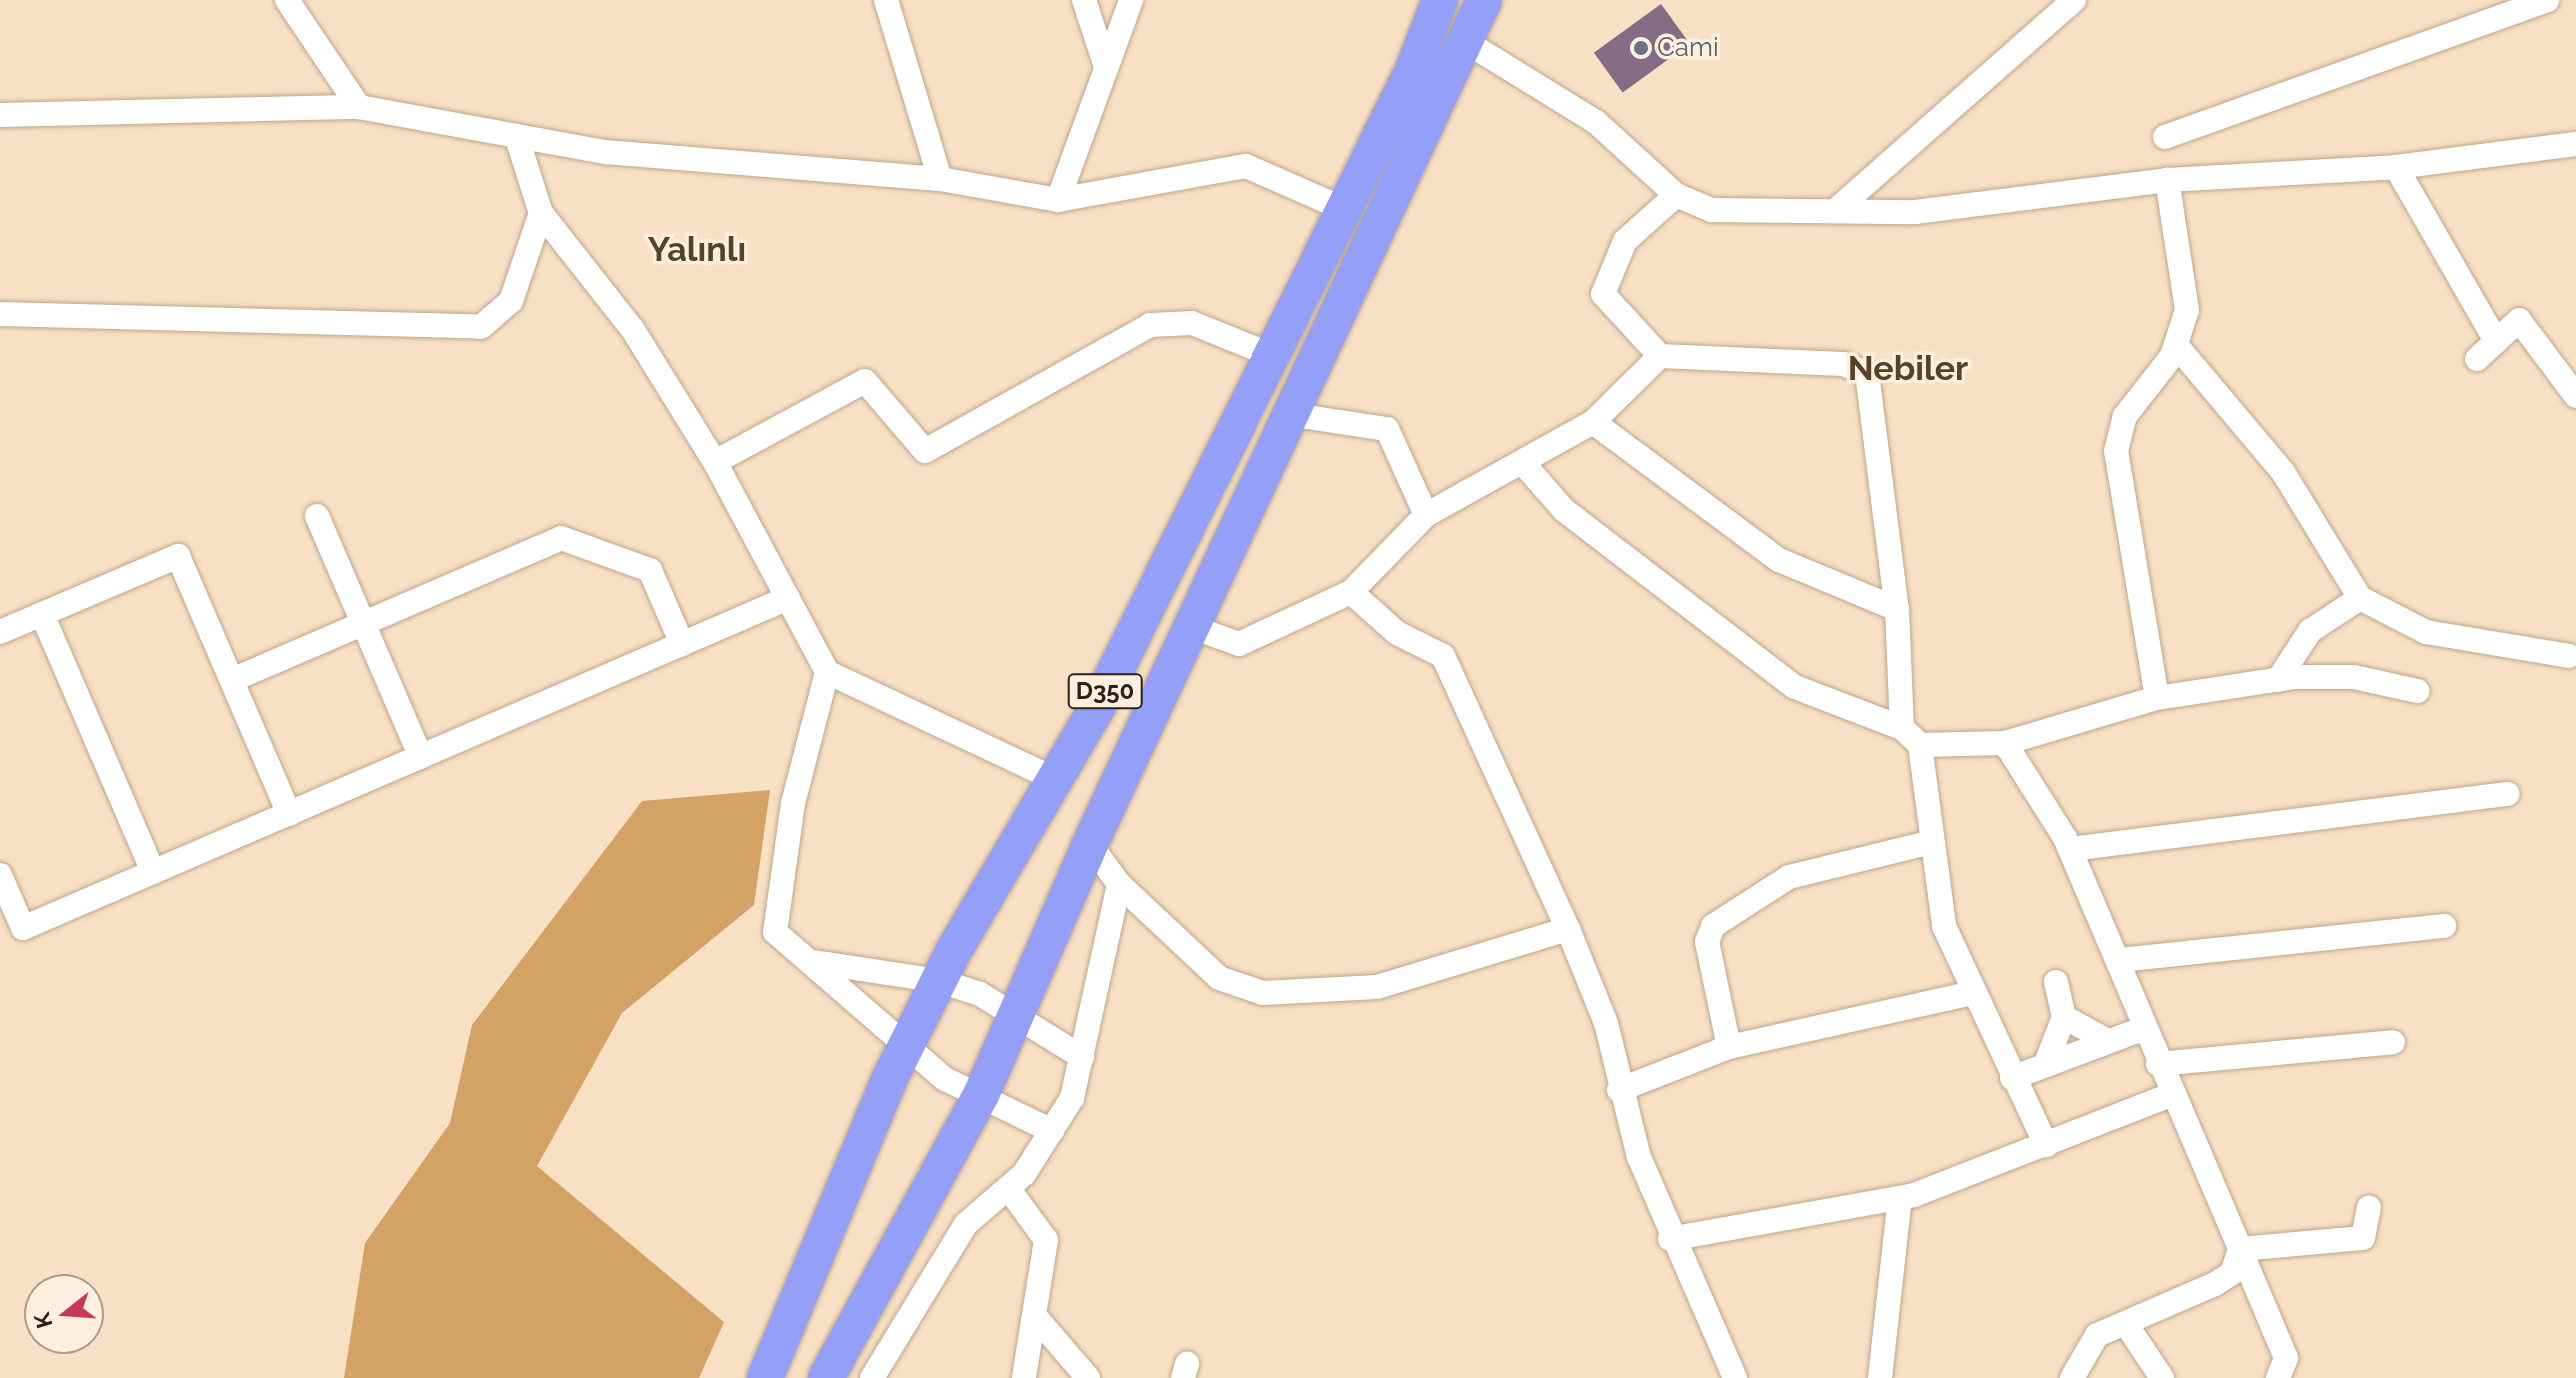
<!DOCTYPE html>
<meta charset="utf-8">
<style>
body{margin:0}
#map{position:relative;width:2576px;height:1378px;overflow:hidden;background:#f8e0c4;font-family:Raleway,sans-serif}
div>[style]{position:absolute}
.forest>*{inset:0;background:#d4a264}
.building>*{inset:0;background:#846d84;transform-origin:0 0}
.roads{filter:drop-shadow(0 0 2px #bda68b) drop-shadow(0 0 2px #bda68b)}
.minor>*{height:24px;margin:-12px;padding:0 12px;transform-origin:12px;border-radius:12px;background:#fff}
.highway>*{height:36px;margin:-18px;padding:0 18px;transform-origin:18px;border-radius:18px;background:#94a0f7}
.dots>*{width:22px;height:22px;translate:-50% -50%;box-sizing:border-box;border:4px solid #feefdf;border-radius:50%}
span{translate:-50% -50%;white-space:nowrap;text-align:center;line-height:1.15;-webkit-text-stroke:7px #feefdf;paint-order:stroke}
.shield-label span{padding:2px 6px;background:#feefdf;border:2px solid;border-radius:6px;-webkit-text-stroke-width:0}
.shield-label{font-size:24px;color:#2b2218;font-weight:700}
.worship-label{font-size:26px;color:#5b616d}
.left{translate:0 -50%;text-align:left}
.district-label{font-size:34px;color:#55422a;font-weight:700}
.north{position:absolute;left:24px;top:1274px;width:80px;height:80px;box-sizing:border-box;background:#feefdf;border:2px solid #aa9d8f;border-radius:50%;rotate:253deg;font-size:22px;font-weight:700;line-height:32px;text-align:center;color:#2b2218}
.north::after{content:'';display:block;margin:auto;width:28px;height:36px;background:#c7375a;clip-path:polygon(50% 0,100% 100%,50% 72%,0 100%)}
</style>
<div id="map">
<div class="forest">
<div style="clip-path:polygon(770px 790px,754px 905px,622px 1013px,537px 1166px,724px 1322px,699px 1378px,344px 1378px,365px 1243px,450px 1123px,472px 1025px,642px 801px)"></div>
</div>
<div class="building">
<div style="left:1661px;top:4px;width:49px;height:83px;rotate:54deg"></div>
</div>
<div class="roads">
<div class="minor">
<div style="left:287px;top:0;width:129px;rotate:56.1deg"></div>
<div style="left:886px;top:0;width:187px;rotate:73.2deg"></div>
<div style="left:1084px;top:0;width:71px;rotate:71.8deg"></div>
<div style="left:1468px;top:43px;width:150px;rotate:31.7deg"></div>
<div style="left:1596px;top:122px;width:108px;rotate:42.4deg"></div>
<div style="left:0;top:115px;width:359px;rotate:-1.3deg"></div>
<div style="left:359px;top:107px;width:250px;rotate:10.4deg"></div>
<div style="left:605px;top:152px;width:336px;rotate:4.6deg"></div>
<div style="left:940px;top:179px;width:120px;rotate:10.1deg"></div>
<div style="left:1058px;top:200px;width:191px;rotate:-10.3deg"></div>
<div style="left:1246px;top:166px;width:107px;rotate:23.7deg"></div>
<div style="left:2165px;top:137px;width:406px;rotate:-19.7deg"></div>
<div style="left:517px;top:138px;width:79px;rotate:72.3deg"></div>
<div style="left:541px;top:213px;width:149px;rotate:51.8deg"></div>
<div style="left:633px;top:330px;width:155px;rotate:58.2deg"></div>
<div style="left:715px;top:462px;width:238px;rotate:61.9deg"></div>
<div style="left:827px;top:672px;width:253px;rotate:25.2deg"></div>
<div style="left:2396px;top:167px;width:201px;rotate:60.1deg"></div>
<div style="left:2496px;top:341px;width:31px;rotate:-42deg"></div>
<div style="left:2519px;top:320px;width:95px;rotate:53.1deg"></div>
<div style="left:1058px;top:200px;width:213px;rotate:-69.9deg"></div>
<div style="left:1837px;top:209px;width:316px;rotate:-41.4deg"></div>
<div style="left:0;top:314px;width:481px;rotate:1.5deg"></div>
<div style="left:481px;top:327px;width:40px;rotate:-41deg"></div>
<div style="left:511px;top:301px;width:93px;rotate:-71.2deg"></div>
<div style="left:2176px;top:345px;width:166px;rotate:49.9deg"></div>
<div style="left:2283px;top:472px;width:148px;rotate:58.6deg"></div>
<div style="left:2360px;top:598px;width:74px;rotate:27.3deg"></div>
<div style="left:2426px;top:632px;width:145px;rotate:9.5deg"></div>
<div style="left:1660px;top:356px;width:183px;rotate:2.5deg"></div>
<div style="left:1843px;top:364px;width:26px;rotate:21deg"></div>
<div style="left:1867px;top:373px;width:238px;rotate:82.8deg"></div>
<div style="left:1897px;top:609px;width:119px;rotate:87.6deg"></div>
<div style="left:2477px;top:359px;width:26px;rotate:-43deg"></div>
<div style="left:1294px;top:415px;width:94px;rotate:8.6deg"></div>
<div style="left:1387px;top:429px;width:94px;rotate:65.6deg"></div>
<div style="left:1593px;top:422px;width:232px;rotate:36.6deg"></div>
<div style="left:1779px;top:560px;width:128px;rotate:22.6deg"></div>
<div style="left:715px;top:462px;width:170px;rotate:-28.4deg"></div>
<div style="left:865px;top:381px;width:92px;rotate:49.4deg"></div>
<div style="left:925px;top:451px;width:258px;rotate:-29.2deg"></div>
<div style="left:1150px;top:325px;width:42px;rotate:-2.7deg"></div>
<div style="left:1192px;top:323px;width:85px;rotate:22.1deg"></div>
<div style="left:1522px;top:462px;width:64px;rotate:48.8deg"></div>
<div style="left:1564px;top:510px;width:291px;rotate:37.5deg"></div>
<div style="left:1795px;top:687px;width:115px;rotate:21deg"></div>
<div style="left:1902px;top:728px;width:25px;rotate:43deg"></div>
<div style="left:1920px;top:745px;width:85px;rotate:-1.3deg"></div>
<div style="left:2005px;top:743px;width:159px;rotate:-16.5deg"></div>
<div style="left:2157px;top:698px;width:140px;rotate:-8.7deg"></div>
<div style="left:2295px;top:677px;width:59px"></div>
<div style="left:2354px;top:677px;width:65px;rotate:12.5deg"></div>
<div style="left:317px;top:516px;width:262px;rotate:66.7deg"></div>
<div style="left:1351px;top:592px;width:107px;rotate:-45.8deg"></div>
<div style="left:1426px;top:515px;width:191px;rotate:-29.1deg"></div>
<div style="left:1593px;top:422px;width:94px;rotate:-44.6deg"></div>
<div style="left:1660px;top:356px;width:84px;rotate:-132.6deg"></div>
<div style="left:1603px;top:294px;width:57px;rotate:-67.5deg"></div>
<div style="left:1625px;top:241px;width:69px;rotate:-42deg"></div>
<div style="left:1676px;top:195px;width:39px;rotate:23deg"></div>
<div style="left:1712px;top:210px;width:203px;rotate:0.6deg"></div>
<div style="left:1915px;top:212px;width:254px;rotate:-7.2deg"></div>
<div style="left:2167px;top:180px;width:229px;rotate:-3.2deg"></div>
<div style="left:2396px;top:167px;width:181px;rotate:-7.3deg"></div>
<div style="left:42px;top:614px;width:281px;rotate:66.7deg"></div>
<div style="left:1192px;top:627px;width:50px;rotate:19.9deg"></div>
<div style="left:1239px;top:644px;width:123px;rotate:-24.9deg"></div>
<div style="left:1351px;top:592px;width:62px;rotate:41.7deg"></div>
<div style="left:1397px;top:633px;width:51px;rotate:26.6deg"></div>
<div style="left:1443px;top:656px;width:300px;rotate:65.4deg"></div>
<div style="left:1568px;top:929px;width:101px;rotate:68deg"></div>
<div style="left:1606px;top:1023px;width:138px;rotate:76.2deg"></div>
<div style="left:1639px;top:1157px;width:241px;rotate:66.5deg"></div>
<div style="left:0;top:632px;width:194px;rotate:-23.1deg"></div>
<div style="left:178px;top:556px;width:281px;rotate:66.7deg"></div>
<div style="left:827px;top:672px;width:135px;rotate:104.5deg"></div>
<div style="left:793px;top:803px;width:130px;rotate:97.9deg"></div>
<div style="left:775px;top:932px;width:225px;rotate:40.9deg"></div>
<div style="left:945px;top:1079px;width:119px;rotate:25.9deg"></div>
<div style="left:232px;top:680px;width:358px;rotate:-23.3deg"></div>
<div style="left:561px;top:538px;width:95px;rotate:19.8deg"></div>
<div style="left:650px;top:570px;width:81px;rotate:66.6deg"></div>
<div style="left:2278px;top:680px;width:59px;rotate:-56.9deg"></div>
<div style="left:2310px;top:631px;width:60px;rotate:-33.4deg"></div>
<div style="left:2157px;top:698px;width:250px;rotate:-99.4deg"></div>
<div style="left:2116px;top:451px;width:36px;rotate:-76deg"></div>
<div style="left:2125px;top:416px;width:76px;rotate:-51.9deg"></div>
<div style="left:2172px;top:356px;width:48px;rotate:-71.9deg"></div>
<div style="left:2187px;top:310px;width:132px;rotate:-98.7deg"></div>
<div style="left:2005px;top:743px;width:112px;rotate:57.7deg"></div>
<div style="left:2065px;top:838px;width:447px;rotate:66.9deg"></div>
<div style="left:2240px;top:1249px;width:25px;rotate:108deg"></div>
<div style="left:2232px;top:1273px;width:20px;rotate:147deg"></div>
<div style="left:2215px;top:1284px;width:129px;rotate:156.6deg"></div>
<div style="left:2097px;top:1335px;width:50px;rotate:120.2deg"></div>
<div style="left:1920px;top:745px;width:183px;rotate:82.4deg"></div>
<div style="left:1944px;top:926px;width:242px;rotate:65deg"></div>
<div style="left:1090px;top:844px;width:49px;rotate:54.1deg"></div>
<div style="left:1119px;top:884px;width:137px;rotate:43.2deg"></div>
<div style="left:1219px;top:978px;width:46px;rotate:18.8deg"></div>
<div style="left:1263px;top:993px;width:114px;rotate:-3deg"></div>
<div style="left:1377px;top:987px;width:200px;rotate:-16.9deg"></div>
<div style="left:2071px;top:849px;width:440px;rotate:-7.2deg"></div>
<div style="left:0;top:875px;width:58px;rotate:66.5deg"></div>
<div style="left:23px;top:928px;width:833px;rotate:-23.33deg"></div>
<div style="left:2120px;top:960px;width:326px;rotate:-6deg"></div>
<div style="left:814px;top:962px;width:127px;rotate:8.6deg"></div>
<div style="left:940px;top:981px;width:42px;rotate:18deg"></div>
<div style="left:980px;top:994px;width:120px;rotate:31.7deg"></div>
<div style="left:2064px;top:1017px;width:50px;rotate:28.6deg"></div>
<div style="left:1729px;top:1047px;width:107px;rotate:-101.8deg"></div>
<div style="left:1707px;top:942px;width:17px;rotate:-69deg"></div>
<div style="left:1713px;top:926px;width:90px;rotate:-32.8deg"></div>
<div style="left:1789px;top:877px;width:146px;rotate:-13.8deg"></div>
<div style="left:2046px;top:1063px;width:49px;rotate:-68.6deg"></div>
<div style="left:2064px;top:1017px;width:36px;rotate:-103deg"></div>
<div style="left:2158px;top:1064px;width:236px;rotate:-5.3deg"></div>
<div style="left:2012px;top:1078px;width:142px;rotate:-20.6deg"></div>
<div style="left:1619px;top:1090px;width:118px;rotate:-21.4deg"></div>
<div style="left:1729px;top:1047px;width:249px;rotate:-12.5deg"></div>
<div style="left:1008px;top:1188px;width:64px;rotate:53.8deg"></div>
<div style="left:1046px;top:1240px;width:140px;rotate:99.1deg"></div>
<div style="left:1670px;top:1239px;width:248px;rotate:-10.2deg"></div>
<div style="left:1914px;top:1195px;width:275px;rotate:-21.3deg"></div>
<div style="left:1034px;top:1315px;width:83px;rotate:49.4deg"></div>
<div style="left:2126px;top:1324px;width:65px;rotate:56.3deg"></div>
<div style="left:872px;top:1378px;width:180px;rotate:-58.6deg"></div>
<div style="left:966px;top:1224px;width:77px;rotate:-40.8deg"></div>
<div style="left:1024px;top:1174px;width:90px;rotate:-57.7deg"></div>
<div style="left:1072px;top:1098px;width:219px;rotate:-77.6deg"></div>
<div style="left:1183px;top:1378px;width:15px;rotate:-74deg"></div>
<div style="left:1880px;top:1378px;width:181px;rotate:-83.7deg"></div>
<div style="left:2278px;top:1378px;width:22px;rotate:-68deg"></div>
<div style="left:2286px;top:1358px;width:118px;rotate:-112.9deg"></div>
<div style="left:2240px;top:1249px;width:123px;rotate:-5.1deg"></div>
<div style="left:2363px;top:1238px;width:31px;rotate:-79deg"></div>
</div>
<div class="highway">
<div style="left:765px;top:1378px;width:321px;rotate:-67.4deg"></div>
<div style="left:888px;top:1082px;width:145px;rotate:-63.4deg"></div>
<div style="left:953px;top:952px;width:283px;rotate:-59.5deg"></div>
<div style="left:1097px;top:708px;width:712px;rotate:-63.65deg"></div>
<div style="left:1413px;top:70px;width:75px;rotate:-68.9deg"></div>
<div style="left:826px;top:1378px;width:323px;rotate:-61.3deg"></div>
<div style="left:981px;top:1095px;width:274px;rotate:-66.5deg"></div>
<div style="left:1090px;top:844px;width:931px;rotate:-64.98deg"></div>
</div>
</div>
<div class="dots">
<div style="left:1641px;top:48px;background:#6b7280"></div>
</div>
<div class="shield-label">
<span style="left:1105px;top:691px">D350</span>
</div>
<div class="worship-label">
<span class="left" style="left:1657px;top:48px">Cami</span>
</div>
<div class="district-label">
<span style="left:697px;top:250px">Yalınlı</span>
<span style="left:1908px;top:369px">Nebiler</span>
</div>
<div class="north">K</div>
</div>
